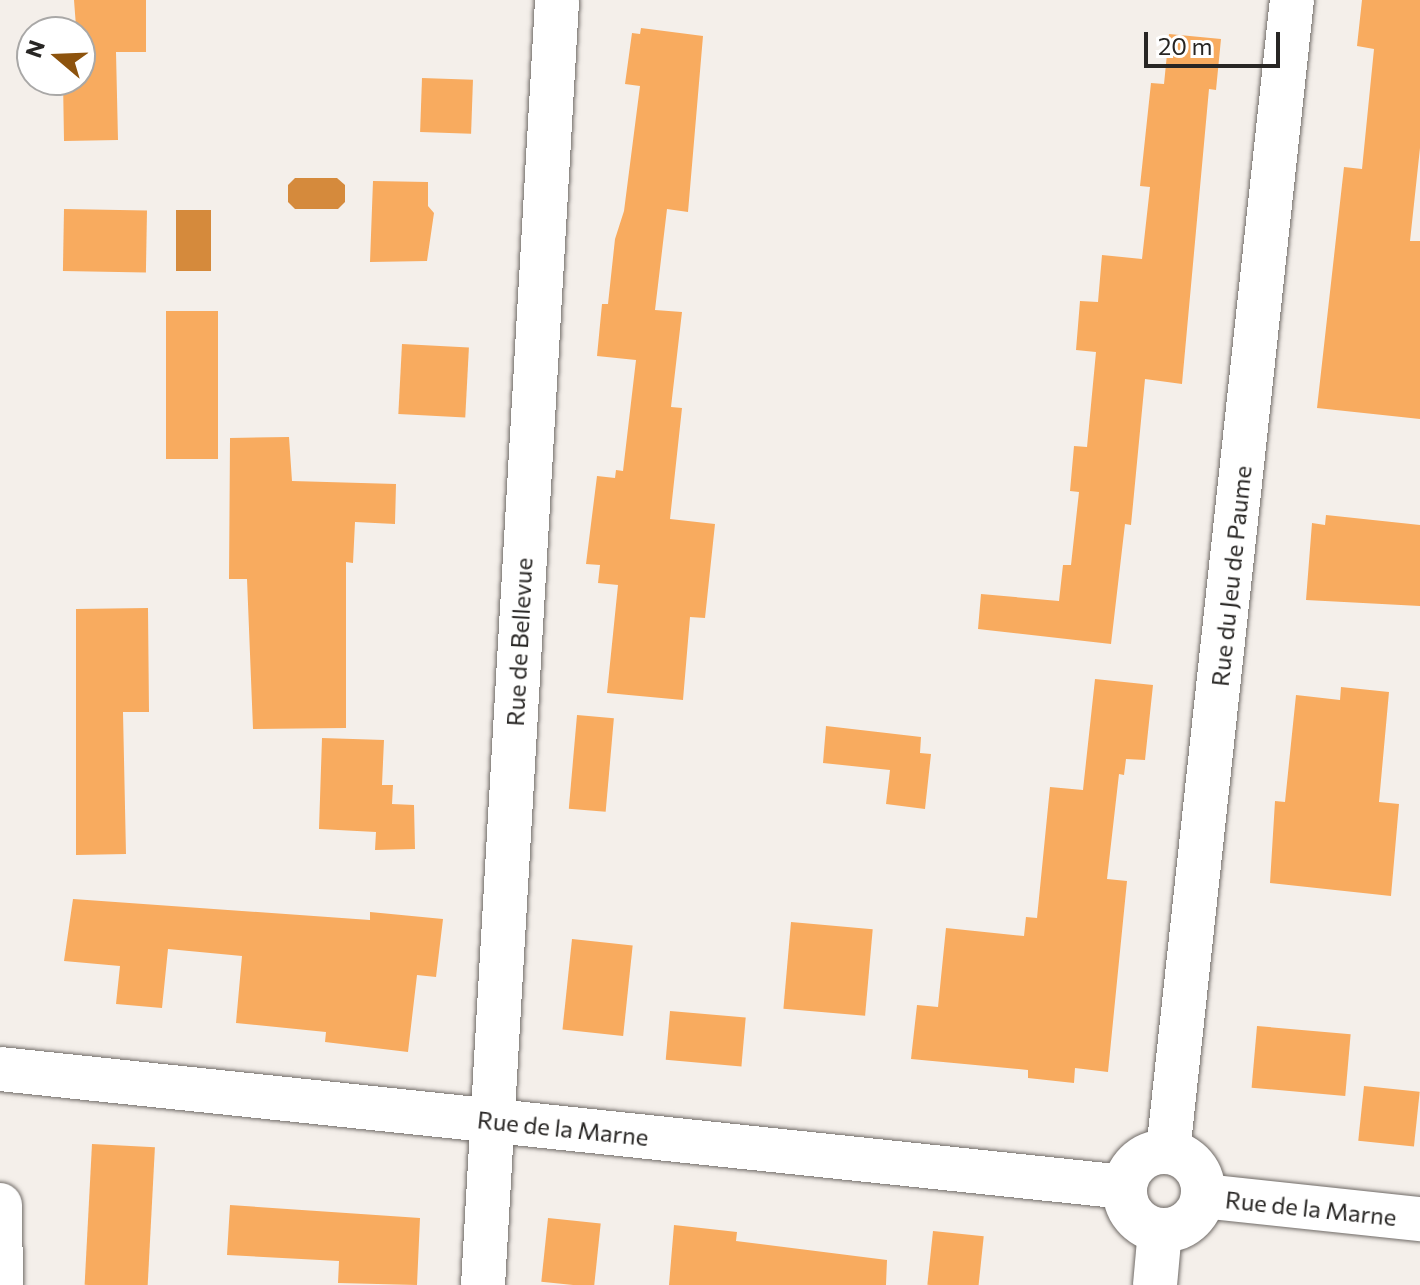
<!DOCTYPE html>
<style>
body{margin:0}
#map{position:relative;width:1420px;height:1285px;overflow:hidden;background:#f4efea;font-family:Commissioner,sans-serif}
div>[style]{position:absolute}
.water>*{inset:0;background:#d58a3c;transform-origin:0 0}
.building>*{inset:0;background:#f8ab5f;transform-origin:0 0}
.roads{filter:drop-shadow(0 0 2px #706b67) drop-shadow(0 0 2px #706b67)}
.minor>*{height:44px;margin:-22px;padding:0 22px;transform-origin:22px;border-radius:22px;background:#fff}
.minor>.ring{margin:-22px;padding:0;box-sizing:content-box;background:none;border:44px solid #fff;border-radius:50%}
span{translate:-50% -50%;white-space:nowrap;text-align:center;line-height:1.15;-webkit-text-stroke:6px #fff;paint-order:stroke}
.street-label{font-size:24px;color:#282624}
.north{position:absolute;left:16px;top:16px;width:80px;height:80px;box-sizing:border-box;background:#fff;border:2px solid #a9a8a7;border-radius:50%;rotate:289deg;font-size:22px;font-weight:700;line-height:32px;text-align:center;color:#282624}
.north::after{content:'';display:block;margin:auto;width:28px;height:36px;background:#8d530d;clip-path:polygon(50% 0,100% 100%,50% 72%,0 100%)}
.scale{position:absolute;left:1144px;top:32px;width:136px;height:36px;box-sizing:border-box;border:4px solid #282624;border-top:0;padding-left:10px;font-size:24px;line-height:28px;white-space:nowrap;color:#282624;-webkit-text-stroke:6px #fff;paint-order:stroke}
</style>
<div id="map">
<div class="water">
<div style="clip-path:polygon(295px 178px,337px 178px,345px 185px,345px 202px,338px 209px,295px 209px,288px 202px,288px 185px)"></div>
<div style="left:176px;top:210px;width:35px;height:61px"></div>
</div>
<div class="building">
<div style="clip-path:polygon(74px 0,146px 0,146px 52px,116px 52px,118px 140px,64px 141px,63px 80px,80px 80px)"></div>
<div style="clip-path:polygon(1362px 0,1420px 0,1420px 148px,1410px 241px,1420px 241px,1420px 419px,1317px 408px,1344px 167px,1362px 169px,1374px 49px,1357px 46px)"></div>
<div style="clip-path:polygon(641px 28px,703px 36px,688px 212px,667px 209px,655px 310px,682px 312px,671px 407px,682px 408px,670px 519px,715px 524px,705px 618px,690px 617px,683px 700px,607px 693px,618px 585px,598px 583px,600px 565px,586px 564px,597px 476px,615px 478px,616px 470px,623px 471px,636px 360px,597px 356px,602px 304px,608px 304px,615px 239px,624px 211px,640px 86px,625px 84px,632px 33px,640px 34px)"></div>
<div style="clip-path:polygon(1169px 34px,1221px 39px,1216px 90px,1209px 89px,1182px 384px,1145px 379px,1131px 525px,1125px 524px,1111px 644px,978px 629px,981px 594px,1059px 601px,1063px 565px,1071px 565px,1079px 492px,1070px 491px,1074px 446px,1087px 447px,1096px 352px,1076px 350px,1080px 301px,1098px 302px,1102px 255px,1142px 259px,1150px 187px,1140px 186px,1151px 83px,1164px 84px)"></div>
<div style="left:422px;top:78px;width:51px;height:54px;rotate:2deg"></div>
<div style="clip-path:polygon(373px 181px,428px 182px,428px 206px,434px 213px,427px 261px,370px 262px)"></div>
<div style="left:64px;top:209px;width:83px;height:62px;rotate:1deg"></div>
<div style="left:166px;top:311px;width:52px;height:148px"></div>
<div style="left:402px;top:344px;width:67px;height:70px;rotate:3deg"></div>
<div style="clip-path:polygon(289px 437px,292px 481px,396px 484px,395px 524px,355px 522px,353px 563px,346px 562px,346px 728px,253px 729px,247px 579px,229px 579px,230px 438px)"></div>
<div style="clip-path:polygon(1326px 515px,1420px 525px,1420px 606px,1306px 600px,1312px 523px,1325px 525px)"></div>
<div style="clip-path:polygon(148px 608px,149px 712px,123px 712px,126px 854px,76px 855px,76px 609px)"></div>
<div style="clip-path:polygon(1095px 679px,1153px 685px,1145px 760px,1126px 759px,1124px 775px,1119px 774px,1107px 879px,1127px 881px,1108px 1072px,1075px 1068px,1074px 1083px,1028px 1078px,1028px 1070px,911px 1059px,917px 1005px,938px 1007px,946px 928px,1024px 936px,1026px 917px,1037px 918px,1050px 787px,1083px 790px)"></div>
<div style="clip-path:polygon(1341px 687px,1389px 692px,1379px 802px,1399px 804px,1391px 896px,1270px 883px,1275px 801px,1285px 802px,1296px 695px,1340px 700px)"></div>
<div style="left:577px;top:715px;width:37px;height:94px;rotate:5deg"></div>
<div style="clip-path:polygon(826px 726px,921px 737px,920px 753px,931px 754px,925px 809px,886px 804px,890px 770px,823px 763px)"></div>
<div style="clip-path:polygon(322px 738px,384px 740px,382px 785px,393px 785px,392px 804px,414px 805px,415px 849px,375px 850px,376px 832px,319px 829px)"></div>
<div style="clip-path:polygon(73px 899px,370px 920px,370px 912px,443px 919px,436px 977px,417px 975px,408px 1052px,325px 1042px,326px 1032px,236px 1023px,242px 956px,168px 949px,162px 1008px,116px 1004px,120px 966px,64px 961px)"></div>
<div style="left:791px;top:922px;width:82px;height:87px;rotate:5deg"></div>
<div style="left:572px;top:939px;width:61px;height:91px;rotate:6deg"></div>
<div style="left:670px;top:1011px;width:76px;height:49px;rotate:5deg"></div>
<div style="left:1257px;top:1026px;width:94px;height:62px;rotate:5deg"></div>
<div style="left:1364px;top:1086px;width:56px;height:55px;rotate:6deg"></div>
<div style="left:92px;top:1144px;width:63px;height:141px;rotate:3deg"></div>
<div style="clip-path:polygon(230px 1205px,420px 1218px,417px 1285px,338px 1283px,339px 1261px,227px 1255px)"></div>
<div style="left:548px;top:1218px;width:53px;height:64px;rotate:6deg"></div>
<div style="clip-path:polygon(674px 1225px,737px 1232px,736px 1241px,887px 1260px,886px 1285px,669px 1285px)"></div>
<div style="left:933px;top:1231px;width:51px;height:54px;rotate:6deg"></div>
</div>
<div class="roads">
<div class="minor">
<div style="left:0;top:1069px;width:1131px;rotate:5.99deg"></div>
<div style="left:1168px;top:1152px;width:1159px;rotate:-83.86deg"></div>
<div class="ring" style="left:1125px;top:1152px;width:34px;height:34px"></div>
<div style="left:1203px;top:1196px;width:218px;rotate:6.1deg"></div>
<div style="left:0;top:1205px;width:80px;rotate:89.3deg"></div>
<div style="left:483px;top:1285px;width:1287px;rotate:-86.7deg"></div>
<div style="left:1155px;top:1285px;width:55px;rotate:-84.8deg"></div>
</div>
</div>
<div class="street-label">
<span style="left:1231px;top:576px;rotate:-84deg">Rue du Jeu de Paume</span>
<span style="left:519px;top:642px;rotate:-87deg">Rue de Bellevue</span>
<span style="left:563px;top:1128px;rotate:6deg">Rue de la Marne</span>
<span style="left:1311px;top:1208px;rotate:6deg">Rue de la Marne</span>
</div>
<div class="north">N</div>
<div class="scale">20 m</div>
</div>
